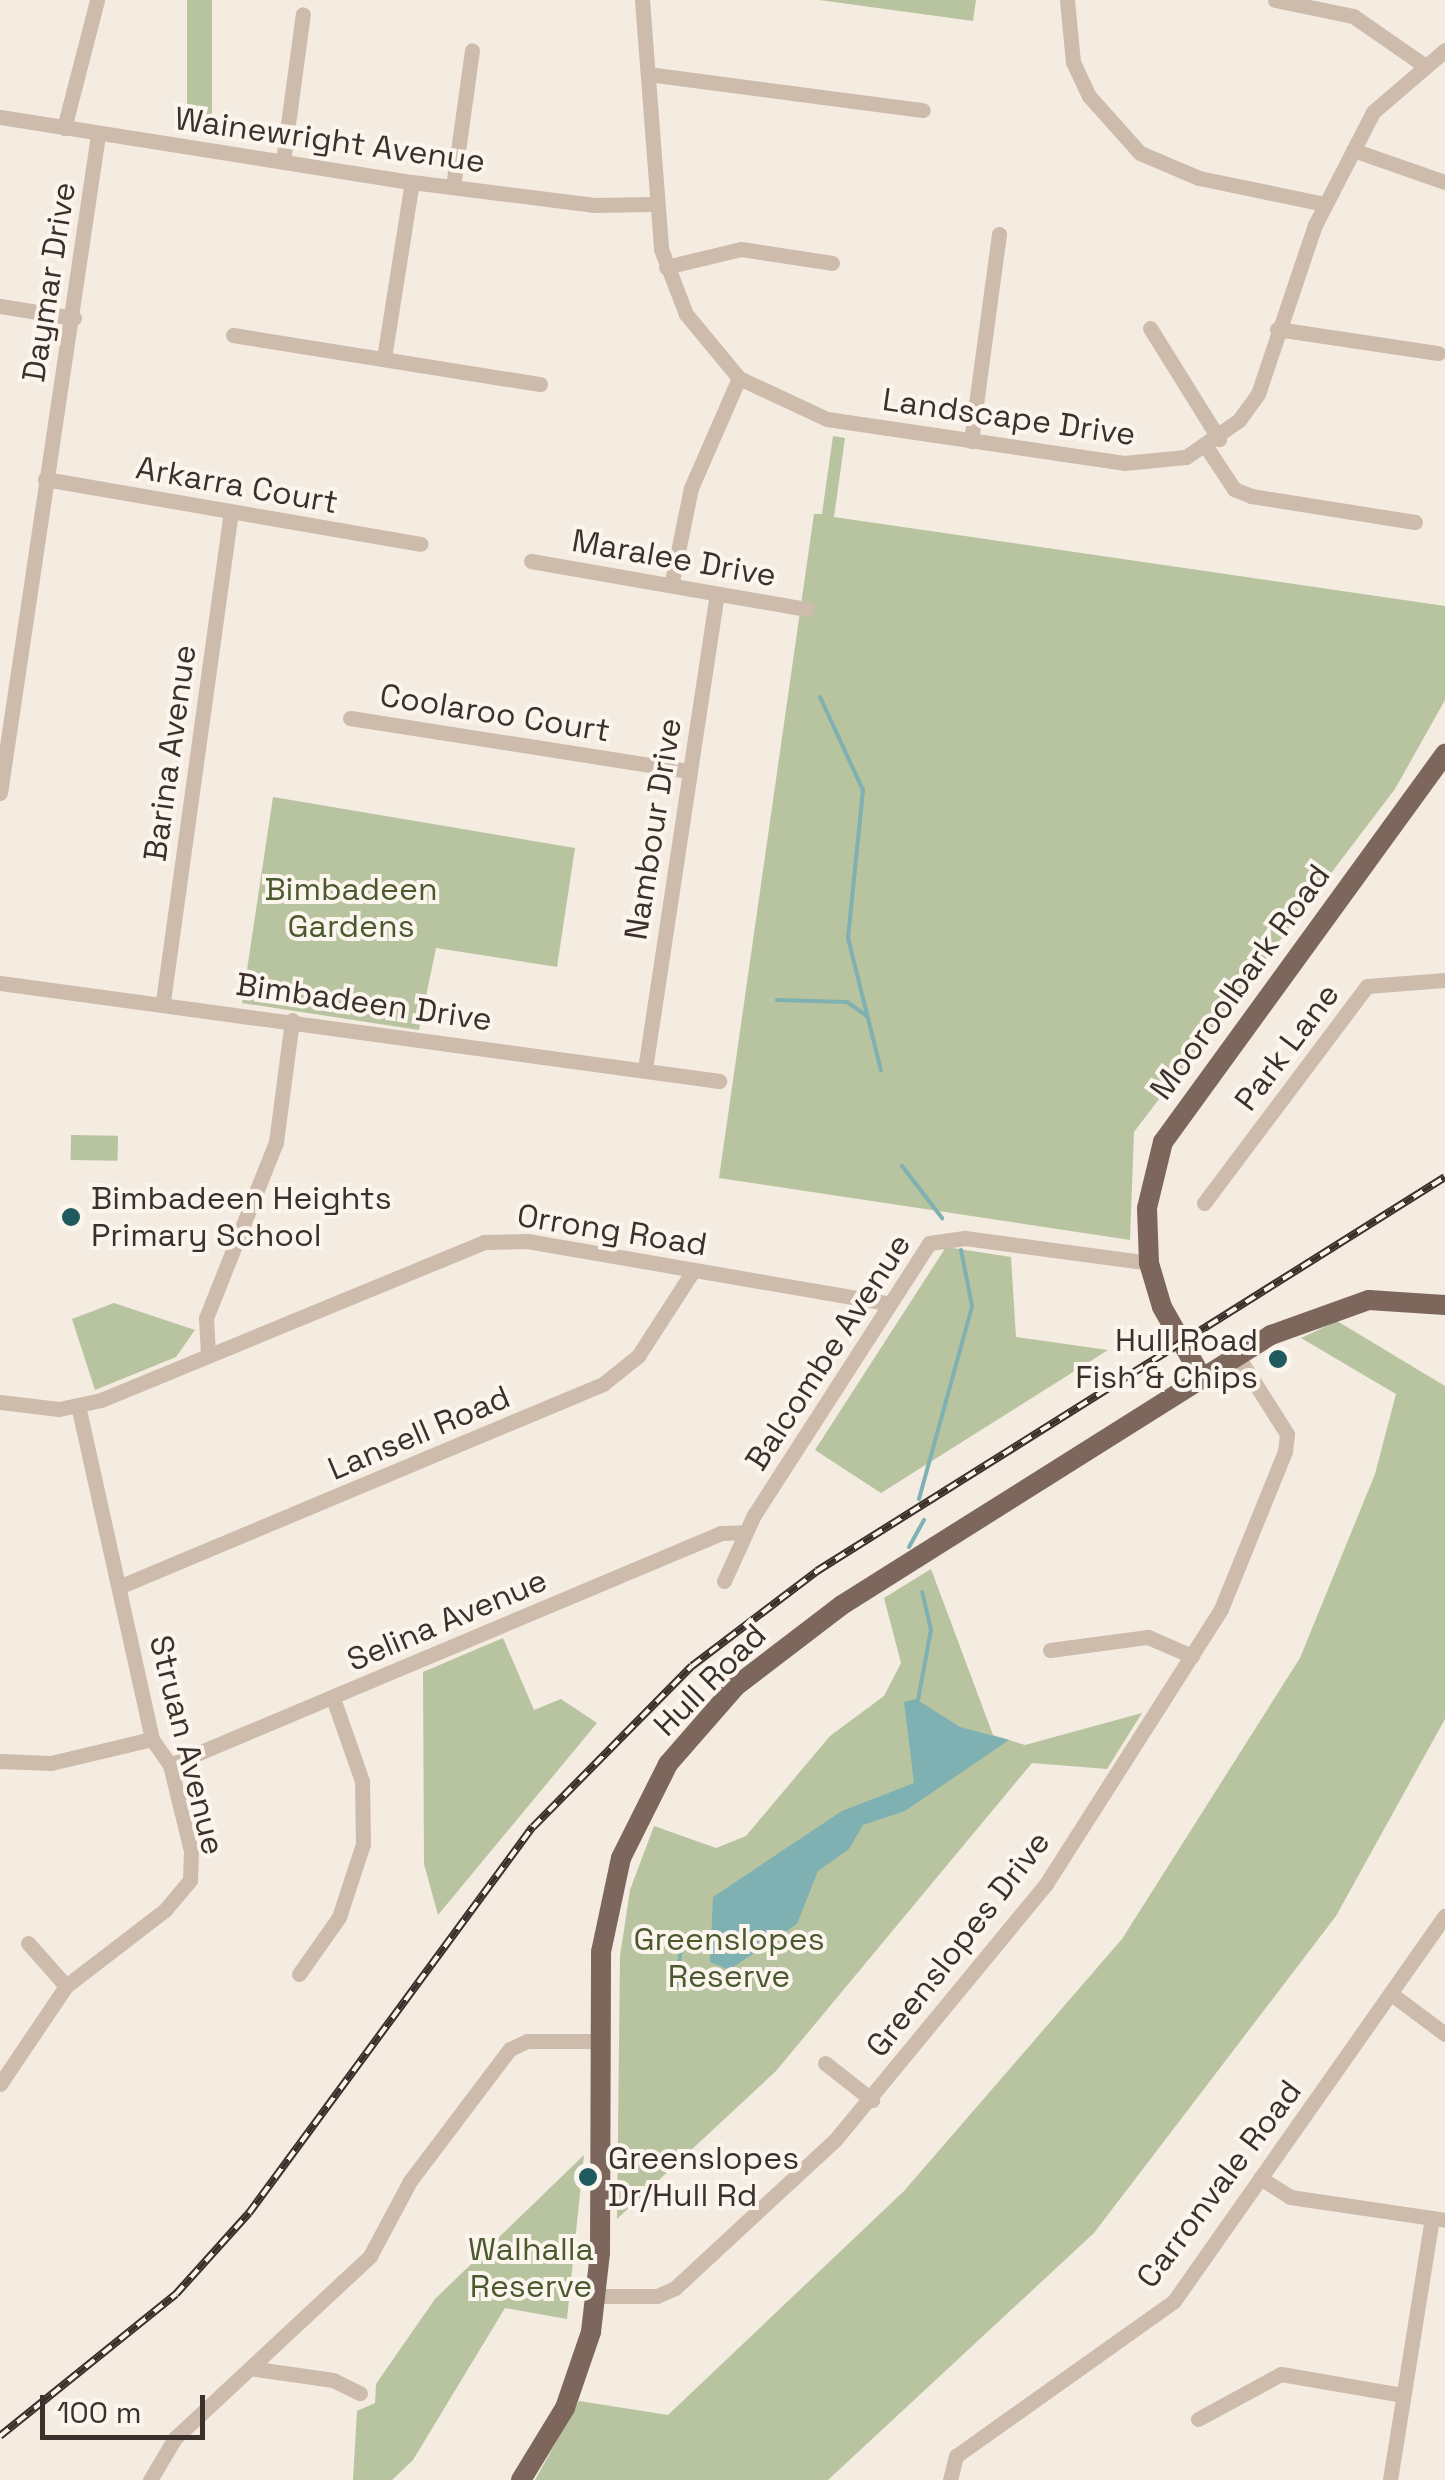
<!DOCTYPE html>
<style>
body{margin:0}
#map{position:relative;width:1445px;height:2480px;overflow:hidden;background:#f4ebe1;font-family:"Space Grotesk",sans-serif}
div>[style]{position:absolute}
.green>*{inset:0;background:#b8c4a0;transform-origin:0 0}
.water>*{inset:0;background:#7fb0b2}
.stream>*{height:4px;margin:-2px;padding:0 2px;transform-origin:2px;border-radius:2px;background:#7fb0b2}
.minor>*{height:15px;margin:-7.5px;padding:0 7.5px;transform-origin:7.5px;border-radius:7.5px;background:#cdbbac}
.major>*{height:20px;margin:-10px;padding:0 10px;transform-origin:10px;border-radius:10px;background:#7d675c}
.rail>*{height:8px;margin-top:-4px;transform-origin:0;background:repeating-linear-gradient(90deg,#fbf5ee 0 11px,#3b302b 0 22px);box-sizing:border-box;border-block:2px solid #3b302b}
.dots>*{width:28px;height:28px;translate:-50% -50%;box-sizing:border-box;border:5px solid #fbf5ee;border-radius:50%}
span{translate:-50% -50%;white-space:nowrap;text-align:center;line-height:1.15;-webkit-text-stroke:8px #fbf5ee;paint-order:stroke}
.street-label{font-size:32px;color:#3b302b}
.park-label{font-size:32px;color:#4a5a2e}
.poi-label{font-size:32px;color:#3b302b}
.left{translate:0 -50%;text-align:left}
.right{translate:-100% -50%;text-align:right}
.scale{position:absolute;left:40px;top:2395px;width:165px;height:45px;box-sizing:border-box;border:5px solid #3b302b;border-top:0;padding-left:12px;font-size:30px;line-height:35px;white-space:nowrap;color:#3b302b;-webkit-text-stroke:8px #fbf5ee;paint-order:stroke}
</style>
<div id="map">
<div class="green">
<div style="left:187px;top:0;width:25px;height:128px"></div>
<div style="clip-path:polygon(819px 0,976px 0,973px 21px)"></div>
<div style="clip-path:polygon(833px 436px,845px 438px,834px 517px,1445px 606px,1445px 700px,1395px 789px,1134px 1132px,1130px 1240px,719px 1178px,814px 514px,822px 514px)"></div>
<div style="clip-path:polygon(273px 797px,575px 848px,557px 967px,436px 948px,419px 1030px,242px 1003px)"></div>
<div style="left:71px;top:1135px;width:47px;height:25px;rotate:1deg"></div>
<div style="clip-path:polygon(946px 1247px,1011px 1257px,1016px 1337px,1108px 1350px,881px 1493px,815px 1450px)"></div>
<div style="clip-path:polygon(114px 1303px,195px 1330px,176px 1357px,95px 1390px,72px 1319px)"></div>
<div style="clip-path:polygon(1337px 1321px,1445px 1386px,1445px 1719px,1336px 1916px,1094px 2233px,828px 2480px,535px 2480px,579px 2401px,668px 2415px,904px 2191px,1122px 1939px,1300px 1658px,1375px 1474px,1396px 1394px,1301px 1338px)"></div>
<div style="clip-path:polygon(931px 1569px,993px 1735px,1025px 1745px,1142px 1713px,1107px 1769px,1032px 1763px,776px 2071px,617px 2219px,620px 1956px,630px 1890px,654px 1826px,716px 1848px,746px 1836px,830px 1736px,884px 1696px,901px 1663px,884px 1598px)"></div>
<div style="clip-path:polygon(503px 1638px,534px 1710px,561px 1699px,597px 1723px,438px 1915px,424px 1864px,423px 1672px)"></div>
<div style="clip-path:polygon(584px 2155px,567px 2319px,505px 2308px,413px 2460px,392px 2480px,353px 2480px,357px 2411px,375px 2403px,376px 2384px,435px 2299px)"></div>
</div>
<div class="water">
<div style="clip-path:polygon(916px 1699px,960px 1727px,1009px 1740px,905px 1811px,863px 1825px,849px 1849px,818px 1871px,797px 1924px,729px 1970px,710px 1962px,713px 1897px,842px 1811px,914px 1783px,904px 1702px)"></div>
</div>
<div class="stream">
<div style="left:820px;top:697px;width:102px;rotate:65.2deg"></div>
<div style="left:863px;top:790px;width:149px;rotate:95.8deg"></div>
<div style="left:848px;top:938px;width:136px;rotate:76deg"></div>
<div style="left:777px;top:1000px;width:70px;rotate:1.6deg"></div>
<div style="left:847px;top:1002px;width:24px;rotate:35deg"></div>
<div style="left:902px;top:1166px;width:66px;rotate:52.4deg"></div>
<div style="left:919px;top:1499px;width:200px;rotate:-74.6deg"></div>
<div style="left:972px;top:1306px;width:57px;rotate:-101.1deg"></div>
<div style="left:909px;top:1547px;width:31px;rotate:-61deg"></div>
<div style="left:918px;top:1700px;width:71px;rotate:-79.5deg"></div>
<div style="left:931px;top:1630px;width:39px;rotate:-103deg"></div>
<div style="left:676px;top:1987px;width:46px;rotate:-82.6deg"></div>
<div style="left:682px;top:1941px;width:29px;rotate:-10deg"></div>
</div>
<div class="minor">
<div style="left:642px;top:0;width:250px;rotate:85.6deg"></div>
<div style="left:661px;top:249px;width:70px;rotate:69deg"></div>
<div style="left:686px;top:314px;width:83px;rotate:50.4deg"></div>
<div style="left:739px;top:378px;width:97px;rotate:25deg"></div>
<div style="left:827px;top:419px;width:300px;rotate:8.4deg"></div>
<div style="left:1124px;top:463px;width:62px;rotate:-5.5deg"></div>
<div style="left:1186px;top:457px;width:65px;rotate:-34.9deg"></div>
<div style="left:1239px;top:420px;width:32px;rotate:-54deg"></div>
<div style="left:1258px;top:394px;width:178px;rotate:-71.4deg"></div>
<div style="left:1315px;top:225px;width:127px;rotate:-62.8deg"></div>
<div style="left:1373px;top:112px;width:95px;rotate:-40.7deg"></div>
<div style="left:1067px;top:0;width:62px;rotate:84.5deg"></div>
<div style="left:1073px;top:62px;width:38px;rotate:65deg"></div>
<div style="left:1089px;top:96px;width:76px;rotate:48.2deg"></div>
<div style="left:1140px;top:153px;width:64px;rotate:23deg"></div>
<div style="left:1199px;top:178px;width:129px;rotate:11.7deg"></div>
<div style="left:1275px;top:0;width:80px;rotate:11.6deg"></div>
<div style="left:1353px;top:16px;width:83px;rotate:34.7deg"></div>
<div style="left:648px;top:74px;width:277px;rotate:7.5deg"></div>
<div style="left:0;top:117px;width:417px;rotate:9deg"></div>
<div style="left:412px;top:182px;width:182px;rotate:7.2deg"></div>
<div style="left:593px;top:205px;width:60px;rotate:-1deg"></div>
<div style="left:64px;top:128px;width:132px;rotate:-75.5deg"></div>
<div style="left:1353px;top:150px;width:97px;rotate:19.2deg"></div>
<div style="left:283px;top:161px;width:148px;rotate:-82.3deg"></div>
<div style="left:453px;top:187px;width:138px;rotate:-82.1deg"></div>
<div style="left:666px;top:267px;width:77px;rotate:-13.5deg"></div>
<div style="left:741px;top:249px;width:92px;rotate:8.7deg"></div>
<div style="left:0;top:306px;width:75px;rotate:9.2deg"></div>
<div style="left:1150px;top:328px;width:131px;rotate:58.1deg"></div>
<div style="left:1277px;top:329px;width:163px;rotate:8.5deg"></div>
<div style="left:233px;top:335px;width:311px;rotate:9.1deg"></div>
<div style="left:384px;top:358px;width:178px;rotate:-81deg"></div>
<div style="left:971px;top:441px;width:209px;rotate:-82.3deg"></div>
<div style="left:1207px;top:448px;width:49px;rotate:56.6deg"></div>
<div style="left:1234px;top:489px;width:18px;rotate:22deg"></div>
<div style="left:1251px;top:496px;width:166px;rotate:9deg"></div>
<div style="left:45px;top:479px;width:381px;rotate:9.8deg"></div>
<div style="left:531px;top:561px;width:280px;rotate:9.9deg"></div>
<div style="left:672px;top:581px;width:95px;rotate:-78.5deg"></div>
<div style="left:691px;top:488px;width:120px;rotate:-66.4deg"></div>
<div style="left:350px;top:718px;width:344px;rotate:8.9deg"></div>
<div style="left:0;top:793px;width:665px;rotate:-81.53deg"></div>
<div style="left:0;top:983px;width:726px;rotate:7.76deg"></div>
<div style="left:163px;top:1001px;width:494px;rotate:-82.1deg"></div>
<div style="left:645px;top:1069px;width:476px;rotate:-81.4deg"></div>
<div style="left:1204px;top:1203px;width:271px;rotate:-53.1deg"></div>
<div style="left:1367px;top:986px;width:78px;rotate:-4.4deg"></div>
<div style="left:208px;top:1355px;width:37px;rotate:-93deg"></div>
<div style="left:206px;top:1318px;width:189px;rotate:-68.3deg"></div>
<div style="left:276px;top:1142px;width:123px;rotate:-82.5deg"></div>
<div style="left:0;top:1402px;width:59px;rotate:6.8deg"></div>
<div style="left:59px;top:1409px;width:43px;rotate:-12.1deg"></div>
<div style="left:101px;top:1400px;width:414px;rotate:-22.4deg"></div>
<div style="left:484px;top:1242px;width:43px;rotate:-1.3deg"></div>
<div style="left:527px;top:1241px;width:364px;rotate:9.8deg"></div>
<div style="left:724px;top:1581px;width:72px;rotate:-65.6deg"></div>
<div style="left:754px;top:1515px;width:323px;rotate:-57.2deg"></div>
<div style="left:929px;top:1243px;width:36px;rotate:-8deg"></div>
<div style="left:965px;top:1238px;width:186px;rotate:7.7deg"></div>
<div style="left:121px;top:1586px;width:523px;rotate:-22.74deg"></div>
<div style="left:603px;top:1384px;width:45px;rotate:-38.7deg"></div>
<div style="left:638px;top:1356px;width:101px;rotate:-57.1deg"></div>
<div style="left:1050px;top:1650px;width:99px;rotate:-7.6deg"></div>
<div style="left:1148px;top:1637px;width:48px;rotate:23.4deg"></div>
<div style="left:0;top:1761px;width:51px;rotate:2.2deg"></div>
<div style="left:51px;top:1763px;width:104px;rotate:-13.4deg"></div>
<div style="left:170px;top:1765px;width:598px;rotate:-22.83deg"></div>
<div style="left:721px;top:1533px;width:25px;rotate:-2deg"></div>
<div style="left:28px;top:1943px;width:57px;rotate:48.5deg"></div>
<div style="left:299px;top:1974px;width:70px;rotate:-54.9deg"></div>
<div style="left:339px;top:1917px;width:77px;rotate:-71.8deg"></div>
<div style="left:363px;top:1844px;width:63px;rotate:-90.9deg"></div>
<div style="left:362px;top:1781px;width:88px;rotate:-109.3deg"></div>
<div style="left:1394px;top:1996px;width:64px;rotate:36.7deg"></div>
<div style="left:825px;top:2063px;width:60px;rotate:38.2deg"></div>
<div style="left:0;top:2084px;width:118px;rotate:-56deg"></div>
<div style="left:66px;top:1986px;width:125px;rotate:-37.5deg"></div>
<div style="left:165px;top:1910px;width:39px;rotate:-50deg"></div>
<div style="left:190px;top:1880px;width:29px;rotate:-88deg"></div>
<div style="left:191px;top:1851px;width:89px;rotate:-103.7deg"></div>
<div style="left:170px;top:1765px;width:32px;rotate:-125deg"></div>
<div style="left:152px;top:1739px;width:341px;rotate:-102.5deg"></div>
<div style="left:1260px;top:2178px;width:36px;rotate:32deg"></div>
<div style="left:1290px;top:2197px;width:157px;rotate:8.4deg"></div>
<div style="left:597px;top:2296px;width:60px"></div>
<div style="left:657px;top:2296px;width:20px;rotate:-24deg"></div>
<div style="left:675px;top:2288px;width:218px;rotate:-42.8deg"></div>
<div style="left:835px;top:2140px;width:332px;rotate:-50.5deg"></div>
<div style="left:1046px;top:1884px;width:326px;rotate:-57.5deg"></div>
<div style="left:1221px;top:1609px;width:170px;rotate:-67.9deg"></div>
<div style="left:1285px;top:1451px;width:17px;rotate:-83deg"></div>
<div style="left:1287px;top:1434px;width:93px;rotate:-122.3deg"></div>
<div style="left:256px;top:2369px;width:78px;rotate:8.1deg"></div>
<div style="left:333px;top:2380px;width:30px;rotate:26deg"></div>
<div style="left:1198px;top:2419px;width:94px;rotate:-28.5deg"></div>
<div style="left:1281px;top:2374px;width:124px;rotate:9.8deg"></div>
<div style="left:150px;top:2480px;width:49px;rotate:-59.2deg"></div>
<div style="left:175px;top:2438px;width:267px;rotate:-43deg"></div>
<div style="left:370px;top:2256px;width:85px;rotate:-61.9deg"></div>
<div style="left:410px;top:2181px;width:166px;rotate:-52.9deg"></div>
<div style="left:510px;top:2049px;width:19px;rotate:-25deg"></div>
<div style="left:527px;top:2041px;width:75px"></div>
<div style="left:950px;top:2480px;width:25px;rotate:-76deg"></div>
<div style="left:956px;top:2456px;width:267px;rotate:-35.4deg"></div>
<div style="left:1174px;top:2301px;width:471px;rotate:-54.9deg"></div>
<div style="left:1390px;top:2480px;width:265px;rotate:-80.9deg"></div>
</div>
<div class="major">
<div style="left:1202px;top:1378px;width:81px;rotate:-119.4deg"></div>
<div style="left:1162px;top:1307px;width:46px;rotate:-106.5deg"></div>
<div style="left:1149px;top:1263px;width:55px;rotate:-92.1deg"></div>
<div style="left:1147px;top:1208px;width:68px;rotate:-76.4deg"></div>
<div style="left:1163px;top:1142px;width:480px;rotate:-54deg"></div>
<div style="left:521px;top:2480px;width:84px;rotate:-58.6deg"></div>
<div style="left:565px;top:2408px;width:80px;rotate:-71.1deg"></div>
<div style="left:591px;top:2332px;width:80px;rotate:-83.5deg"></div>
<div style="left:600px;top:2253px;width:301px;rotate:-89.8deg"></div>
<div style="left:601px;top:1952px;width:96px;rotate:-78deg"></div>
<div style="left:621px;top:1858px;width:105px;rotate:-63.4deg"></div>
<div style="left:668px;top:1764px;width:103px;rotate:-48.9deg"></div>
<div style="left:736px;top:1686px;width:133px;rotate:-37.4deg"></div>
<div style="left:842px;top:1605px;width:507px;rotate:-32.19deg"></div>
<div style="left:1271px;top:1335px;width:104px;rotate:-19.7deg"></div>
<div style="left:1369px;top:1300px;width:76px;rotate:3.8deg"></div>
</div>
<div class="rail">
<div style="left:0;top:2436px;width:226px;rotate:-38.9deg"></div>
<div style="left:176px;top:2294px;width:109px;rotate:-48deg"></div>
<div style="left:249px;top:2213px;width:479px;rotate:-53.7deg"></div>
<div style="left:533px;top:1827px;width:226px;rotate:-45.4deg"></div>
<div style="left:692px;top:1666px;width:157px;rotate:-37.2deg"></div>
<div style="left:817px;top:1571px;width:741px;rotate:-32.1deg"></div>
</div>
<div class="dots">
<div style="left:71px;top:1217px;background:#1f5a5e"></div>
<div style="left:1278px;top:1359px;background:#1f5a5e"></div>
<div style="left:588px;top:2177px;background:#1f5a5e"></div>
</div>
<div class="street-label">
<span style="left:330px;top:140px;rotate:8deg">Wainewright Avenue</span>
<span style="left:49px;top:282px;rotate:-81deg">Daymar Drive</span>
<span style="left:1009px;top:417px;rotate:8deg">Landscape Drive</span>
<span style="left:237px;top:485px;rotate:10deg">Arkarra Court</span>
<span style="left:674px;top:558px;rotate:10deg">Maralee Drive</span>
<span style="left:495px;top:713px;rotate:9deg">Coolaroo Court</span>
<span style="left:170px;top:753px;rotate:-82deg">Barina Avenue</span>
<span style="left:653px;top:829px;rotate:-81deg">Nambour Drive</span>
<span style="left:1240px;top:982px;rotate:-54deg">Mooroolbark Road</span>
<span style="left:364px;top:1002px;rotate:8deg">Bimbadeen Drive</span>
<span style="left:1287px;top:1047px;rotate:-53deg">Park Lane</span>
<span style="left:612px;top:1230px;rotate:9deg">Orrong Road</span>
<span style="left:828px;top:1352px;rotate:-57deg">Balcombe Avenue</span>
<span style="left:419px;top:1433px;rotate:-23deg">Lansell Road</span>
<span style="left:447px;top:1620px;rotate:-23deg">Selina Avenue</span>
<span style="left:710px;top:1680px;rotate:-45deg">Hull Road</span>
<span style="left:187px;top:1745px;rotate:76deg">Struan Avenue</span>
<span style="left:958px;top:1944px;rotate:-52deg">Greenslopes Drive</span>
<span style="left:1219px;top:2184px;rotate:-53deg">Carronvale Road</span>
</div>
<div class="park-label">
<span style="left:351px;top:908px">Bimbadeen<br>Gardens</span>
<span style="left:729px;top:1958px">Greenslopes<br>Reserve</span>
<span style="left:531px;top:2268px">Walhalla<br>Reserve</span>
</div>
<div class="poi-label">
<span class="left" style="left:91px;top:1217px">Bimbadeen Heights<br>Primary School</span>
<span class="right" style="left:1258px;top:1359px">Hull Road<br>Fish &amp; Chips</span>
<span class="left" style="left:608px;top:2177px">Greenslopes<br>Dr/Hull Rd</span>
</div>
<div class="scale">100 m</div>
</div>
